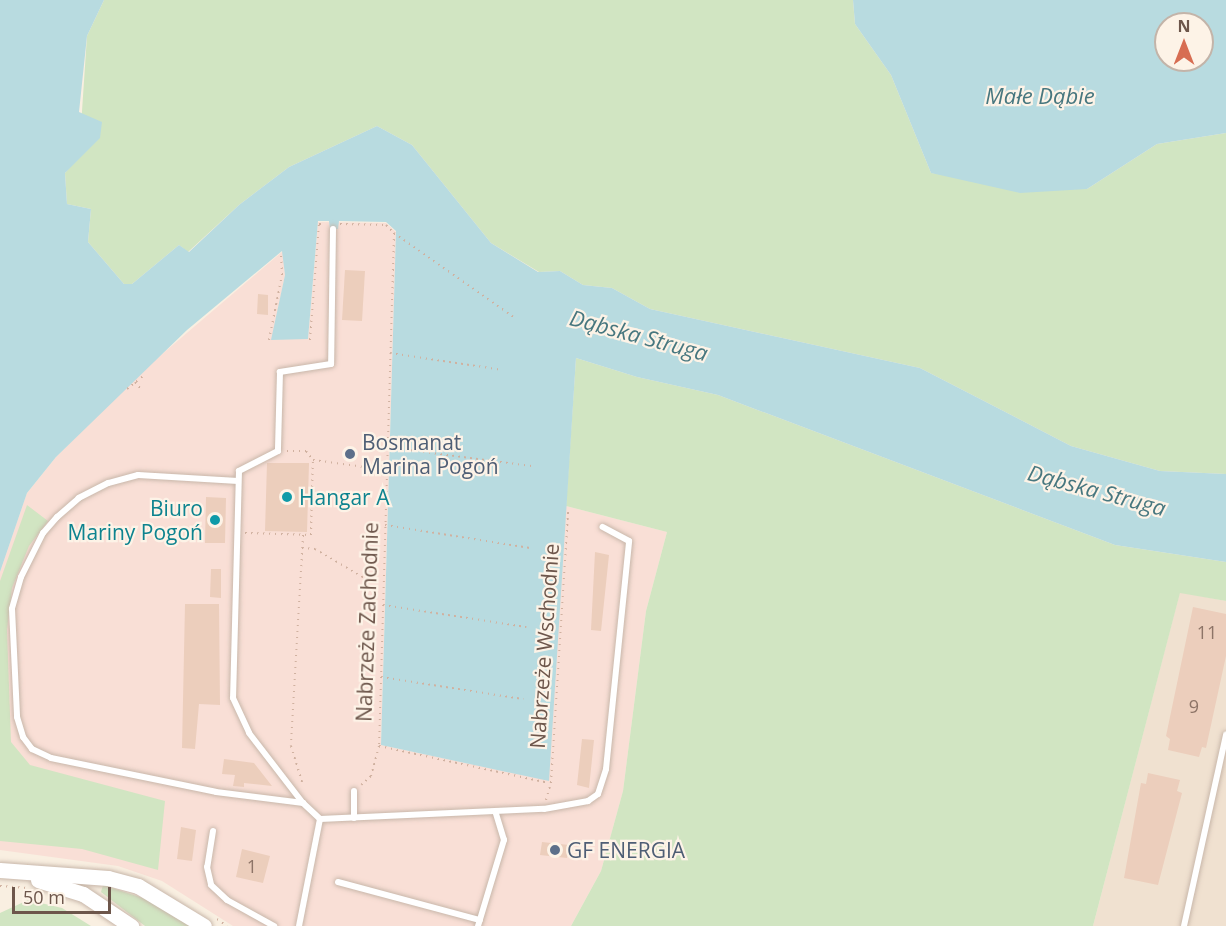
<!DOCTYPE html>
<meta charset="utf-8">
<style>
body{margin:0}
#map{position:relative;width:1226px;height:926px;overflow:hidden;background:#f9efe1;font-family:"Open Sans",sans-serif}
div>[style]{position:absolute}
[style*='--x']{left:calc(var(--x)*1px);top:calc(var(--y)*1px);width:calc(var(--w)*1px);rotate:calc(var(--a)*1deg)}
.residential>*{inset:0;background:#f0e1d0}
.commercial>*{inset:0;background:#f9dfd6}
.green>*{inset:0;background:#d1e5c2}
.water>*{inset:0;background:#b8dbe0}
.building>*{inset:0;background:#eccebc}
.path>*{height:2px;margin-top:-1px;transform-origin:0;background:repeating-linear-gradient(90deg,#d0b1a0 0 1.5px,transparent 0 6px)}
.roads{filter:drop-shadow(0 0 2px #c8b7aa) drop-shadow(0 0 2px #c8b7aa)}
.service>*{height:6px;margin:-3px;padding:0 3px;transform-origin:3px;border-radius:3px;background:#fff}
.tertiary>*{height:15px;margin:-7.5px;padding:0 7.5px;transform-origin:7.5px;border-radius:7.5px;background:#fff}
.dots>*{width:16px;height:16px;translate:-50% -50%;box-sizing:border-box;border:3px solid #fdf3e7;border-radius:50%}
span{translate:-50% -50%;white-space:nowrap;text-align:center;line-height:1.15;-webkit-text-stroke:4.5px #fdf3e7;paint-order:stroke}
.number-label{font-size:18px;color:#8d7467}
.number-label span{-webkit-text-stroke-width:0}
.service-label{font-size:21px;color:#4e5e75}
.left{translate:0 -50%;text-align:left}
.culture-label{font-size:21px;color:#0d838f}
.right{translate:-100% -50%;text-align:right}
.street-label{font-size:21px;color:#6d564b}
.water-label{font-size:22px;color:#47777f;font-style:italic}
.north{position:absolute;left:1154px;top:12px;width:60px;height:60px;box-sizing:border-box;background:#fdf3e7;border:2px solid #c3b4a9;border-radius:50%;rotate:0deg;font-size:16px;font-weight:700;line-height:24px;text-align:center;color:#6d564b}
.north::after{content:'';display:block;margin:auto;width:21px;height:27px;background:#d76d52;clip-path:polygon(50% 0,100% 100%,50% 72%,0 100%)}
.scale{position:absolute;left:12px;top:887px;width:99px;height:27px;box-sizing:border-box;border:3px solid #6d564b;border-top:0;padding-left:8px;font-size:18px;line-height:21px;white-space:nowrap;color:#6d564b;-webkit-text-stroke:4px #fdf3e7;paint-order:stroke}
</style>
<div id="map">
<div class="residential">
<i style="clip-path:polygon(1180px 592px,1226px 601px,1226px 926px,1093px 926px)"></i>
</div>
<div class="commercial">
<i style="clip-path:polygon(318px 222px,386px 223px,396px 232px,381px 745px,548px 780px,566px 506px,667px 532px,646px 611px,623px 791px,601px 871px,571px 926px,233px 926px,162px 881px,118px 866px,0 850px,0 572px,27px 493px,56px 457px,147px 367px,283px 251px,285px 275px,272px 339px,308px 339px)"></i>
</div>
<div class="green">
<i style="clip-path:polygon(104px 0,853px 0,855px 24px,891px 75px,931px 173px,1087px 189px,1157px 144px,1226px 133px,1226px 474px,1160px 471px,1071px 446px,920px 368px,650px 309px,612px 288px,583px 285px,560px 271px,539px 272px,491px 243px,412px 145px,377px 126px,289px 167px,239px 205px,188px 252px,179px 245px,132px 284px,124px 284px,88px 242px,91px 209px,67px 204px,65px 173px,79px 156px,87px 36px)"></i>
<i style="clip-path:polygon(576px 358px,637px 377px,718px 395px,1115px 545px,1226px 562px,1226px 601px,1180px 593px,1093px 926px,571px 926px,601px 871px,623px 791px,646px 611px,667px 532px,566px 506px)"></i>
<i style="clip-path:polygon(27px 505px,48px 521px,29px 546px,12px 588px,7px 630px,11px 742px,30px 765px,165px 801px,158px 870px,82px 849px,0 841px,0 581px)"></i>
<i style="clip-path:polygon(103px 885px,146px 899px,193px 926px,145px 926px,101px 892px)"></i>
<i style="clip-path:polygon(28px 900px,62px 908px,91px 926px,0 926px,0 913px)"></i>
</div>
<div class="water">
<i style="clip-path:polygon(0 0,104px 0,87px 36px,79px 112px,102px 122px,100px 138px,65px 173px,67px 204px,91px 209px,88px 242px,124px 284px,132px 284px,179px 245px,189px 252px,239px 205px,289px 167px,377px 126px,412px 145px,491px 243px,538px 272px,560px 271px,583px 285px,612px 288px,650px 309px,920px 368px,1071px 446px,1160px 471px,1226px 474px,1226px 562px,1115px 545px,718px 395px,637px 377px,576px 358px,549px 781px,381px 745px,396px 231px,386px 222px,339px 221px,338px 229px,330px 229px,329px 221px,318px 221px,308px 339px,271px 340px,285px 275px,282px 251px,187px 330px,56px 457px,27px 493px,0 572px)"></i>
<i style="clip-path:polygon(evenodd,853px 0,1226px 0,1226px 133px,1157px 144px,1087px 189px,1020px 193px,931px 173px,891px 75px,855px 24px,853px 0,1166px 24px,1202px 24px,1202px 60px,1166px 60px,1166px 24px)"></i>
</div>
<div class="building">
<i style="clip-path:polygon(345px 270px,365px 271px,362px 321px,342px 320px)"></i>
<i style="clip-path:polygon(258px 294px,268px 295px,268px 315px,257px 314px)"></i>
<i style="clip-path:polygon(267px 463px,309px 463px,307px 532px,265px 531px)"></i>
<i style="clip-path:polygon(206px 497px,226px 498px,225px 543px,205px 543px)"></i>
<i style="clip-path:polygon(595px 552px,609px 555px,601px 631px,591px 630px)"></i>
<i style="clip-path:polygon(211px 569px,221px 569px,221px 598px,210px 597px)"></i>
<i style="clip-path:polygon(185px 604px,219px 604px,220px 705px,199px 704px,195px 749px,182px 748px)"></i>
<i style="clip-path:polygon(1193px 607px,1226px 614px,1226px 656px,1206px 748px,1202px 747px,1199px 757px,1168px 750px,1170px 739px,1166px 736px)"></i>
<i style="clip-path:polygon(582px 739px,594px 740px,589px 788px,577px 785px)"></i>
<i style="clip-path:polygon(224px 759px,254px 763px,272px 786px,244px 783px,244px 787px,233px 786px,235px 775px,222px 774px)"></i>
<i style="clip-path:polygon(1148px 773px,1180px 780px,1177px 791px,1182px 793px,1158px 885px,1124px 878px,1141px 783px,1146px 784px)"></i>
<i style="clip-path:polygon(181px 827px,196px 830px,192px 861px,177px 859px)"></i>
<i style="clip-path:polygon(542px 842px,569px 845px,567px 858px,540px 855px)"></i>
<i style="clip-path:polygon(242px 849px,270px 856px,263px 883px,236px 877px)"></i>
</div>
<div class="path">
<i style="--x:340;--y:224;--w:46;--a:1.2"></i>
<i style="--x:386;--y:225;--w:11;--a:45"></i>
<i style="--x:394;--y:233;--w:513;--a:91.67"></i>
<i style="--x:379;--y:746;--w:31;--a:105"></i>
<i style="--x:371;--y:776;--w:13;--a:138"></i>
<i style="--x:394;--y:233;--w:148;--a:35.1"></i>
<i style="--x:269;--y:340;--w:66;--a:-78.7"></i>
<i style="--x:282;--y:275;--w:19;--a:-93"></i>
<i style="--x:310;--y:340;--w:116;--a:-85.6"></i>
<i style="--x:319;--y:224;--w:6;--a:0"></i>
<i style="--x:390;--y:353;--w:114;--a:8.6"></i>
<i style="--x:135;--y:382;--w:8;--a:50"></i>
<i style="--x:127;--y:389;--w:22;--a:-39"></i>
<i style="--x:387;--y:447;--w:146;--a:7.5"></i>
<i style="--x:287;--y:451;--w:19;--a:0"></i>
<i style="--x:306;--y:451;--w:11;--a:52"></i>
<i style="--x:385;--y:525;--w:147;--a:9"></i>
<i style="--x:245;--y:533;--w:66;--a:1.7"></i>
<i style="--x:311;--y:535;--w:75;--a:-88.5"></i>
<i style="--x:313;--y:460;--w:75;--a:7.7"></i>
<i style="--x:303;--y:535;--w:211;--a:93.3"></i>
<i style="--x:291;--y:746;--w:41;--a:72.9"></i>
<i style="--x:302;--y:548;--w:13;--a:4"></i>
<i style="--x:315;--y:549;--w:65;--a:30.5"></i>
<i style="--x:371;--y:582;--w:12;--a:0"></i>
<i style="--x:383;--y:605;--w:145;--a:8.7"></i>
<i style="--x:381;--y:677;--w:144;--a:8.8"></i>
<i style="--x:379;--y:746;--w:174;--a:12.3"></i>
<i style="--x:546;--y:800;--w:18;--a:-74"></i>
<i style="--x:551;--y:783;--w:275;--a:-86.4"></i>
<i style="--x:0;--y:886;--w:27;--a:4"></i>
<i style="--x:217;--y:919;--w:12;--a:35"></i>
</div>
<div class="roads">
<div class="service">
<i style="--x:333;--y:229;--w:135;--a:90.8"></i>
<i style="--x:331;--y:364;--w:52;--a:171.1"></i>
<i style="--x:280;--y:372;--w:79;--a:91.5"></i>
<i style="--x:278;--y:451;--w:44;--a:152.9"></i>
<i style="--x:239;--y:471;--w:227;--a:91.5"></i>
<i style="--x:233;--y:698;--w:38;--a:65"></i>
<i style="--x:249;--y:733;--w:88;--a:52.4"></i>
<i style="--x:303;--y:803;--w:23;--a:43"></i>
<i style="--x:320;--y:819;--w:224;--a:-2.6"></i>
<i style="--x:544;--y:809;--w:45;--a:-10.3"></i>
<i style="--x:588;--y:801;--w:12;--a:-35"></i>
<i style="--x:598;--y:794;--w:26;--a:-72"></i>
<i style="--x:606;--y:769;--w:229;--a:-84.2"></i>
<i style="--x:629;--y:541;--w:30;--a:-152"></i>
<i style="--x:238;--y:481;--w:100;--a:-176.6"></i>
<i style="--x:138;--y:475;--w:31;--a:165"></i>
<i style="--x:108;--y:483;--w:33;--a:153"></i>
<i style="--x:79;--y:498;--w:29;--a:139"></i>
<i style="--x:57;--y:517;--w:21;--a:131"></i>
<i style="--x:43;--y:533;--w:49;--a:116.6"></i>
<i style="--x:21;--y:577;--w:33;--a:106"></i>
<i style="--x:12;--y:609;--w:108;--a:87.3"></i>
<i style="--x:17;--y:717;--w:21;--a:73"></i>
<i style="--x:23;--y:737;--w:15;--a:53"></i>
<i style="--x:32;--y:749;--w:21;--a:25"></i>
<i style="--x:51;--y:758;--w:168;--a:11.6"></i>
<i style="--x:216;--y:792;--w:88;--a:7.2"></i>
<i style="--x:354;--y:791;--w:27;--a:90"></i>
<i style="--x:213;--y:831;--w:36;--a:99"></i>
<i style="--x:207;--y:867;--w:18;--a:77"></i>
<i style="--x:211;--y:885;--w:22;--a:43"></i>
<i style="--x:227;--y:900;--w:54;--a:29"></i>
<i style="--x:338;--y:882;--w:147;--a:15"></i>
<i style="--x:299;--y:926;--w:109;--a:-78.9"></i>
<i style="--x:478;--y:926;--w:90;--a:-73.2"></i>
<i style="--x:504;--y:840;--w:28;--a:-107"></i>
<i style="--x:1184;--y:926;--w:196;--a:-77.6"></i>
</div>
<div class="tertiary">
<i style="--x:0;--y:870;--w:108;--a:4.2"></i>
<i style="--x:108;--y:878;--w:31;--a:15"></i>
<i style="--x:138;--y:886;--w:77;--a:31.2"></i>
<i style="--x:38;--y:880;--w:47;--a:17.3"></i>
<i style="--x:83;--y:894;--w:58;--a:33.7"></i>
</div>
</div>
<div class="dots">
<i style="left:350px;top:454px;background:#5c6f8a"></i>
<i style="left:287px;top:497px;background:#0f9aa8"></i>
<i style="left:215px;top:520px;background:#0f9aa8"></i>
<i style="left:555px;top:850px;background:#5c6f8a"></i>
</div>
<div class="number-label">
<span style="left:1207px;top:632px">11</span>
<span style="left:1194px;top:706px">9</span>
<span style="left:252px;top:866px">1</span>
</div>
<div class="service-label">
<span class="left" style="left:362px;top:454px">Bosmanat<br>Marina Pogoń</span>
<span class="left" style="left:567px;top:850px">GF ENERGIA</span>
</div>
<div class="culture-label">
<span class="left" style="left:299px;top:497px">Hangar A</span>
<span class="right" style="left:203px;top:520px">Biuro<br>Mariny Pogoń</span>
</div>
<div class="street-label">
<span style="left:367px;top:622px;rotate:-88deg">Nabrzeże Zachodnie</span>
<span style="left:544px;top:646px;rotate:-86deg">Nabrzeże Wschodnie</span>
</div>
<div class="water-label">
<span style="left:1040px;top:96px">Małe Dąbie</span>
<span style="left:639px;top:335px;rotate:15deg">Dąbska Struga</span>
<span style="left:1097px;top:490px;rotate:15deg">Dąbska Struga</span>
</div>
<div class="north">N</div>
<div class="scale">50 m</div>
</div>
